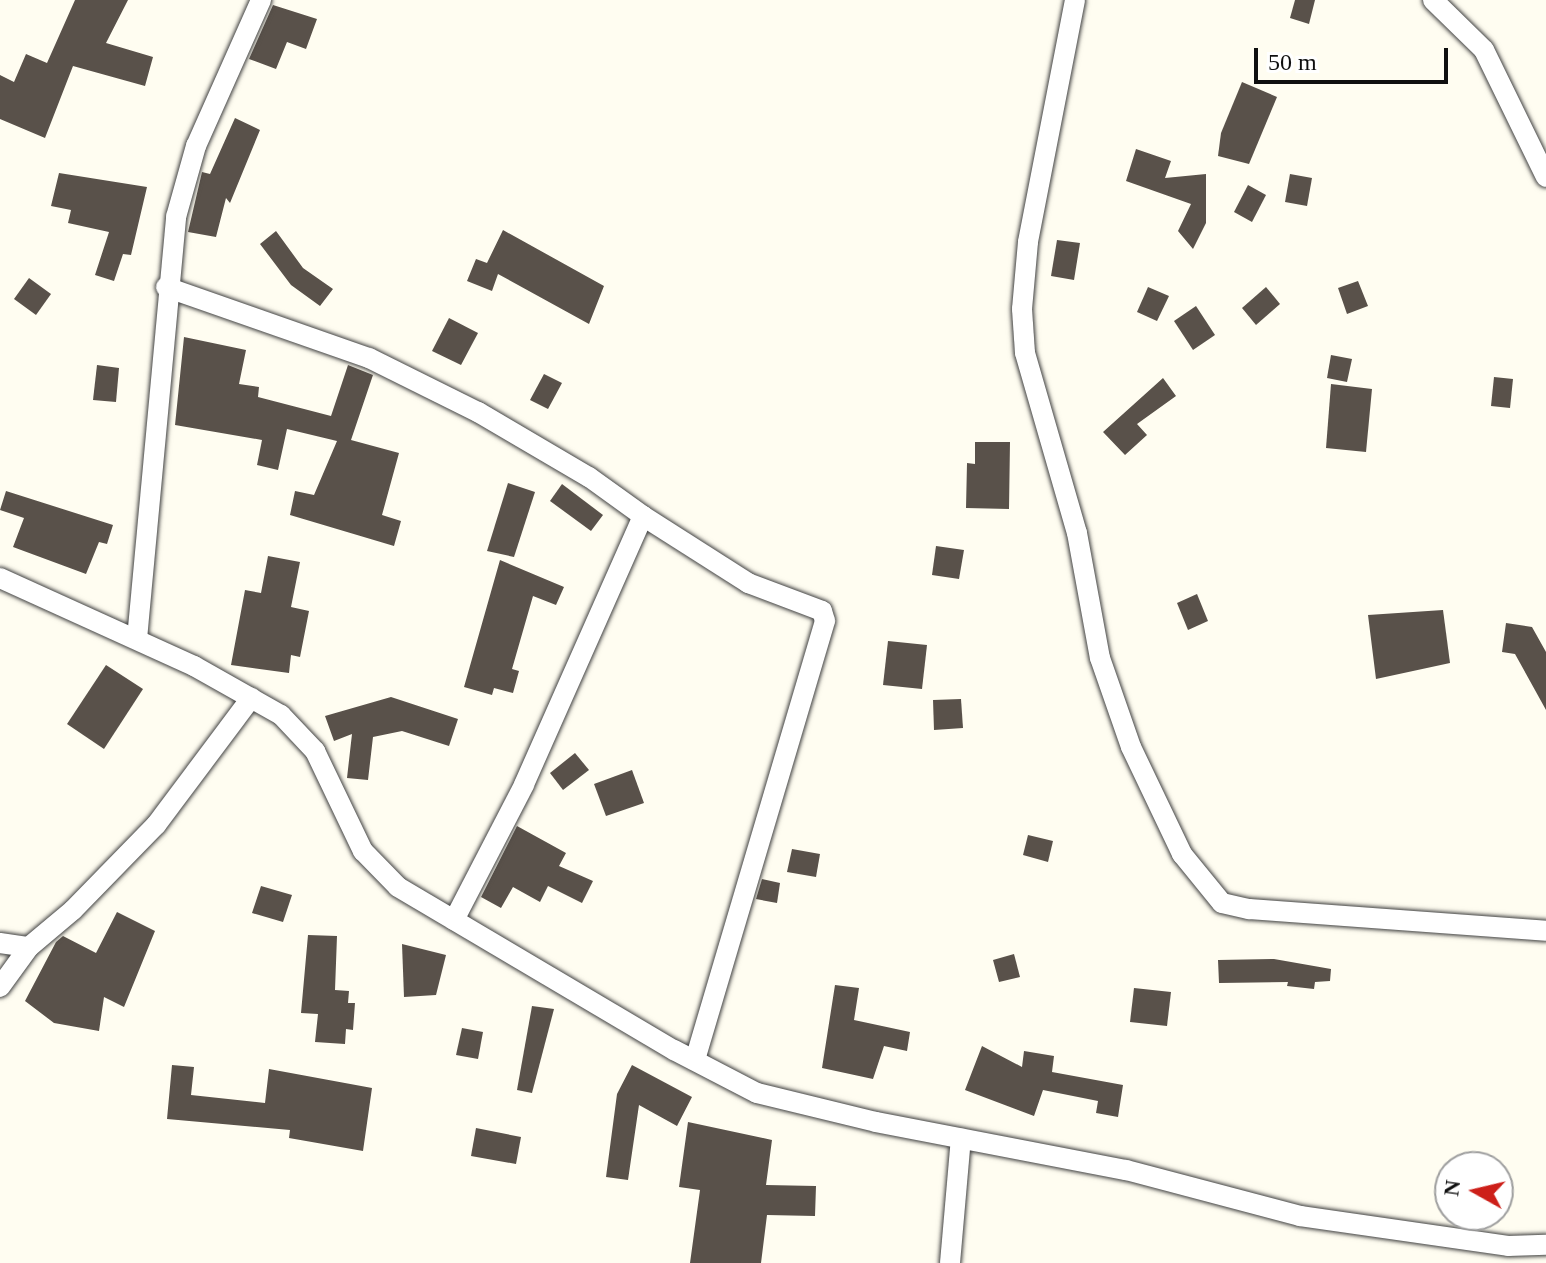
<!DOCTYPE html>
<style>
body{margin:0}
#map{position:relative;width:1546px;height:1263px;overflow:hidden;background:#fffdf1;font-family:Georgia,serif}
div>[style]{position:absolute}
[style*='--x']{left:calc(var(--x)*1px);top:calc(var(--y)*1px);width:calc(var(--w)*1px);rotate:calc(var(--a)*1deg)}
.building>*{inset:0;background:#59514a}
.roads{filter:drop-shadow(0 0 2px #424242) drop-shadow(0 0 2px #424242)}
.street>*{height:20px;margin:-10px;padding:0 10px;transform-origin:10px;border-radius:10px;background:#fff}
span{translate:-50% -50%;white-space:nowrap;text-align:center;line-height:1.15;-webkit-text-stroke:8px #fff;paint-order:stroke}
.north{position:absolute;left:1434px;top:1151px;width:80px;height:80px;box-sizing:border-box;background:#fff;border:2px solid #9f9f9f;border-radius:50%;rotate:278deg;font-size:22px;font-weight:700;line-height:32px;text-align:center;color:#0f0f0f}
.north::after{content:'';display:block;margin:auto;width:28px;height:36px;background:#cd1f19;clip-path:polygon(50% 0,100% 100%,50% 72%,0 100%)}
.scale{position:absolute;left:1254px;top:48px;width:194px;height:36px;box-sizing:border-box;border:4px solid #0f0f0f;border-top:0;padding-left:10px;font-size:24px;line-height:28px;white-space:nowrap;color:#0f0f0f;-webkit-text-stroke:6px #fff;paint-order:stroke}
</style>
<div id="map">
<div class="building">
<i style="clip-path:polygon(75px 0,128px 0,106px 43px,153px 57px,145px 86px,73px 66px,45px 138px,0 119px,0 75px,14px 82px,26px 54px,47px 63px)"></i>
<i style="clip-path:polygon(1295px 0,1315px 0,1309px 24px,1290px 18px)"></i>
<i style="clip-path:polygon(273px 5px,317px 19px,306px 49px,287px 42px,276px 69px,249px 59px)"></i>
<i style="clip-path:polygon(1242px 82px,1277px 97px,1249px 164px,1218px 156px,1221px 133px)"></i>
<i style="clip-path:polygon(235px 118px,260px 130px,230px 203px,226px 198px,216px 237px,188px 232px,202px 172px,210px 174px)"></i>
<i style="clip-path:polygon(1136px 149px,1171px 161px,1165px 178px,1206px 174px,1206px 223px,1193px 249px,1178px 231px,1191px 204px,1126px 181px)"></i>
<i style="clip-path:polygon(59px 173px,147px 187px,131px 255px,123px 254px,114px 281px,95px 275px,109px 232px,68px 223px,71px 210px,51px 206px)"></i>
<i style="clip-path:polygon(1290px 174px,1312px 178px,1307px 206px,1285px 202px)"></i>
<i style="clip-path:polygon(1248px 185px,1266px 195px,1252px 222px,1234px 212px)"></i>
<i style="clip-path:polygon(503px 230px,604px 286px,589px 324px,498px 274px,492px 291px,467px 281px,476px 259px,487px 263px)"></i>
<i style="clip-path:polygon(276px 231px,303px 268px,333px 289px,320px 306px,291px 285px,260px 244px)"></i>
<i style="clip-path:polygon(1057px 240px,1080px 243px,1074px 280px,1051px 276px)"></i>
<i style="clip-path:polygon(29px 278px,51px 294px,36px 315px,14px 299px)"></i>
<i style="clip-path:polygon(1358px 281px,1368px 306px,1347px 314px,1338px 288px)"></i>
<i style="clip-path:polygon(1148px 287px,1169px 296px,1157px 321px,1137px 312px)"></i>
<i style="clip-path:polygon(1266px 287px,1280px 304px,1256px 325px,1242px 308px)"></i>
<i style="clip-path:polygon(1196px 306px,1215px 335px,1193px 350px,1174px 321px)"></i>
<i style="clip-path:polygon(449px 318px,478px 333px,461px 365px,432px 351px)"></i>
<i style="clip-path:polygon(184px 337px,246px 350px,239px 384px,259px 387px,258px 397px,331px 416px,348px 365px,373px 375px,351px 440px,399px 453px,382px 515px,401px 521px,394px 546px,290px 515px,295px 491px,314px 495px,337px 441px,287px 429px,278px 470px,257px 465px,262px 440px,175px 425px)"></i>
<i style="clip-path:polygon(1331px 355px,1352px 359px,1347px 382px,1327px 378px)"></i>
<i style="clip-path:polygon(97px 365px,119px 368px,116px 402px,93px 400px)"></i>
<i style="clip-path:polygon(544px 374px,562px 383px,548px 409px,530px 400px)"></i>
<i style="clip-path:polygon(1494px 377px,1513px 379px,1510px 408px,1491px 406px)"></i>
<i style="clip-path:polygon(1163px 378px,1176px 396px,1137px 424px,1147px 435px,1125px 455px,1103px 432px)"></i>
<i style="clip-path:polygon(1331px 384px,1372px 389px,1366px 452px,1326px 448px)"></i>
<i style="clip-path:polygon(975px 442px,1010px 442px,1009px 509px,966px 508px,967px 463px,975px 464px)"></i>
<i style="clip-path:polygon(508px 483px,535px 492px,514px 557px,487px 551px)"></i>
<i style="clip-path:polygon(562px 484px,603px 515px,591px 531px,550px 501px)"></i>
<i style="clip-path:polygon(6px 491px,113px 525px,107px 544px,99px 542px,86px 574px,13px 547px,24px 518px,0 510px)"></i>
<i style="clip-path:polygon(936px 546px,964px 550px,959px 579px,932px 575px)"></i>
<i style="clip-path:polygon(268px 556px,300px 562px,291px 607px,309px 611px,300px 657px,291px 655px,289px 673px,231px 665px,245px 590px,261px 593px)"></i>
<i style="clip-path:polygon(500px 560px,564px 587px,556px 605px,533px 596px,512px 669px,519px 671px,513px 693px,494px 688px,492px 695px,464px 687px)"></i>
<i style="clip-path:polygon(1197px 594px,1208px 621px,1188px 630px,1177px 603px)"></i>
<i style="clip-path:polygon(1443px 610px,1450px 663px,1376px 679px,1368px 615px)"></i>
<i style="clip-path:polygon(1506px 623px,1532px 627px,1546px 652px,1546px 710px,1515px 654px,1502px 652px)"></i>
<i style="clip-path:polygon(888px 641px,927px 645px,922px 689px,883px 685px)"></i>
<i style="clip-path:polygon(106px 665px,143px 689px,104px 749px,67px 724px)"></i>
<i style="clip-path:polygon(391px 697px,458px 719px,449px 746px,402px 731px,373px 737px,368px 780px,347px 778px,352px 734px,334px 741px,325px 716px)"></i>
<i style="clip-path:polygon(961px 699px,963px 728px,934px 730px,933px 700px)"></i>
<i style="clip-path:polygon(575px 753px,589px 770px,563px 790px,550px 773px)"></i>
<i style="clip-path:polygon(632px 770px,644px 803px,606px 816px,594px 784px)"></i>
<i style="clip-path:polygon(517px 826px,566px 853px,559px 866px,593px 881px,582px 903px,548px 886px,540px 902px,513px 887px,501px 908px,481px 897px)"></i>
<i style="clip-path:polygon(1028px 835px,1053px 841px,1048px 862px,1023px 855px)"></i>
<i style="clip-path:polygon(792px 849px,820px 854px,816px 877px,787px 872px)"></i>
<i style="clip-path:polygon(762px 879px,780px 883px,777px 903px,756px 899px)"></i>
<i style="clip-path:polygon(261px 886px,292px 895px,283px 922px,252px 913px)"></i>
<i style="clip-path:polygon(117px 912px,155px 931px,124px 1007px,104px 997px,99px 1031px,54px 1023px,25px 1001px,56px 942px,63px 936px,96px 953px)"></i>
<i style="clip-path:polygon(308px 935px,337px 936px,335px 990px,349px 991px,348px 1003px,355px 1003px,353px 1030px,346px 1029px,345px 1044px,315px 1042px,318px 1014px,301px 1013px)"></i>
<i style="clip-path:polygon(402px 944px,446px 955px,436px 995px,404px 997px)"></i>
<i style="clip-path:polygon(1014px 954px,1020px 977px,999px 982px,993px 960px)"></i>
<i style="clip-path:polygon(1274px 959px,1331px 969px,1330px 981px,1315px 982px,1314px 989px,1287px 986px,1288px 982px,1219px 983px,1218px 960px)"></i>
<i style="clip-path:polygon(835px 985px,859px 988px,854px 1020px,910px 1032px,907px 1051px,884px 1046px,873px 1079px,822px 1068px)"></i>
<i style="clip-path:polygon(1134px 988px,1171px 992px,1167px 1026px,1130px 1022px)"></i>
<i style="clip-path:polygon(532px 1006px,554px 1009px,532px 1093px,517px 1090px)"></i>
<i style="clip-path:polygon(462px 1028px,483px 1032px,478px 1059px,456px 1055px)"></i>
<i style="clip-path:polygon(982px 1046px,1022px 1067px,1024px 1051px,1054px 1056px,1052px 1072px,1123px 1085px,1118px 1117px,1096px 1113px,1098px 1101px,1043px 1090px,1034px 1116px,965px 1090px)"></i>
<i style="clip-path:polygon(172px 1065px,194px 1067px,191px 1095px,265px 1103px,269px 1069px,372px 1088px,363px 1151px,289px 1138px,290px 1130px,167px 1119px)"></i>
<i style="clip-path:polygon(632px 1065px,692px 1097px,677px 1126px,639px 1105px,628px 1180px,606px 1177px,617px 1094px)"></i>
<i style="clip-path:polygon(688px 1122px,772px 1140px,766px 1185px,816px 1186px,815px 1216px,767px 1215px,761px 1263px,690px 1263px,700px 1190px,679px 1187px)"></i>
<i style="clip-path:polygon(476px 1128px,521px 1137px,516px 1164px,471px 1156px)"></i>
</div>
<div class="roads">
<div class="street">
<i style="--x:1075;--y:0;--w:247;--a:101"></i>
<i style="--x:1028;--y:242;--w:67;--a:95.1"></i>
<i style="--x:1022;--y:309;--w:44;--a:86.1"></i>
<i style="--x:1025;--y:353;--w:187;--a:73.9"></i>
<i style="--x:1077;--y:533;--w:127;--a:79.6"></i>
<i style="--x:1100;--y:658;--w:94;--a:70.8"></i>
<i style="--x:1131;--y:747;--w:119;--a:64.5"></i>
<i style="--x:1182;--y:854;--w:63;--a:50.8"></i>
<i style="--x:1222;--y:903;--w:28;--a:13"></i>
<i style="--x:1249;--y:909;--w:298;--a:4.2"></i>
<i style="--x:1433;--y:0;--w:71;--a:44.4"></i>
<i style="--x:1484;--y:50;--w:141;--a:64"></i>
<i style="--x:166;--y:287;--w:215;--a:19.3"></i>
<i style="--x:369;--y:358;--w:122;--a:26.4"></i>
<i style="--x:478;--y:412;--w:129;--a:30.4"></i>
<i style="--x:589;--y:477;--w:67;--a:35.8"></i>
<i style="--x:643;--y:516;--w:294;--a:113.9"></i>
<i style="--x:524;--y:785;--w:152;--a:117.4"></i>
<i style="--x:643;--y:516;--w:125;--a:32.5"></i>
<i style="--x:748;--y:583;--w:79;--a:20.7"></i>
<i style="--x:822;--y:611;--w:10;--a:73"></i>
<i style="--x:825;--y:621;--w:458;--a:106.5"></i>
<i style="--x:0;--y:578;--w:213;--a:24.4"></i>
<i style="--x:194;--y:666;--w:100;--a:29.4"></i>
<i style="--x:281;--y:715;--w:50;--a:46.6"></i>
<i style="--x:315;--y:751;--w:111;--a:64.4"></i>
<i style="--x:363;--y:851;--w:50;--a:45.8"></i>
<i style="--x:398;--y:887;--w:321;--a:30.6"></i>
<i style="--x:674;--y:1050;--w:93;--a:27.4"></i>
<i style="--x:757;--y:1093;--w:122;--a:13.7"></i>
<i style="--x:876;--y:1122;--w:255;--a:10.9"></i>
<i style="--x:1126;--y:1170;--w:180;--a:14.8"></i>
<i style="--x:1300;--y:1216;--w:210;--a:8.2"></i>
<i style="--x:1508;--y:1246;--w:38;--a:-2"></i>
<i style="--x:137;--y:639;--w:424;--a:-84.7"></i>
<i style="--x:176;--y:217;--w:74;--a:-74.3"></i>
<i style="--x:196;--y:146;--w:160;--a:-66"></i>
<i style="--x:0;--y:943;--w:29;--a:8"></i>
<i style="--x:29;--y:947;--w:57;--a:-40.1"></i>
<i style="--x:73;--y:910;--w:119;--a:-45.7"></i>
<i style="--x:156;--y:825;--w:159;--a:-53.2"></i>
<i style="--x:0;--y:987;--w:49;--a:-54.1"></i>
<i style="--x:950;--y:1263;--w:125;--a:-85"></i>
</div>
</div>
<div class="north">N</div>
<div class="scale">50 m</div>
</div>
